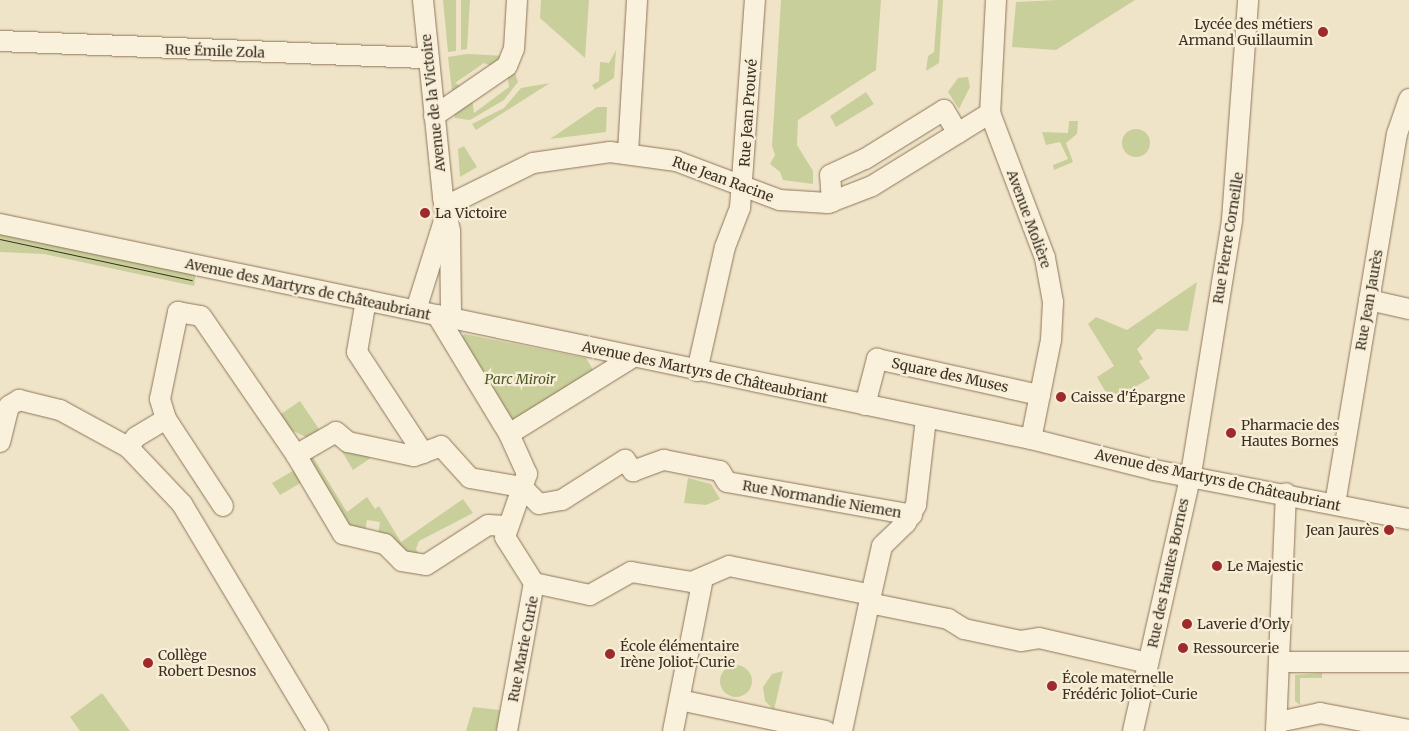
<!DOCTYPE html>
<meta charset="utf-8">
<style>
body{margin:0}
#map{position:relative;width:1409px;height:731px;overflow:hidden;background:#f0e4c8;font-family:Merriweather,serif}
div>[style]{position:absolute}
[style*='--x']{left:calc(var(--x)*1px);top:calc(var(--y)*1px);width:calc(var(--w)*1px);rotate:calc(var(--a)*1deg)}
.green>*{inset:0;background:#c9cf9b}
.round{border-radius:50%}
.roads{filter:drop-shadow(0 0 1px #8d765c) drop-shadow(0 0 1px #8d765c)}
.minor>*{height:20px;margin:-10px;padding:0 10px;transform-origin:10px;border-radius:10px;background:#faf1dc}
.tram>*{height:1px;margin:-0.5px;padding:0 0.5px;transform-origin:0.5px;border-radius:0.5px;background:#3d2e20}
.dots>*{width:14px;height:14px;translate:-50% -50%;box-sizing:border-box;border:2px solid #f7eed8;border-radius:50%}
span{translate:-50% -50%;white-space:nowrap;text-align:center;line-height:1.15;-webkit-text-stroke:4.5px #f7eed8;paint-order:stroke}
.poi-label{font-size:14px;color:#3d2e20}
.right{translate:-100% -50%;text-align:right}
.left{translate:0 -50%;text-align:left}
.street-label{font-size:14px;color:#3d2e20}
.park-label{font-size:14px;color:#4d5a26;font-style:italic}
</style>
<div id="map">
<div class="green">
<i style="clip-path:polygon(443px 0,456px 0,456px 51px,448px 52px)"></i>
<i style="clip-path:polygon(461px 0,470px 0,467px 49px,461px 50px)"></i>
<i style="clip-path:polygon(541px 0,589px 0,585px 58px,540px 18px)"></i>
<i style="clip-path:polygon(781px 0,881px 0,876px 70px,798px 120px,797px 145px,813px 171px,813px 184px,783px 180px,780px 172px,770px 164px,775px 155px,772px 146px)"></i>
<i style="clip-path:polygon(938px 0,943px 0,939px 63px,926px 71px,928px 56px,934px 52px)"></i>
<i style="clip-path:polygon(1057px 0,1135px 0,1056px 50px,1012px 47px,1016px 2px)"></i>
<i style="clip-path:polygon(616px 50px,614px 78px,595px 90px,592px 85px,599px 81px,600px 62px,609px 63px)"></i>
<i style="clip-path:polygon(467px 54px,507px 56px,497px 68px,484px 63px,455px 83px,469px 90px,453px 100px,448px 57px)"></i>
<i style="clip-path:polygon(507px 73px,515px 73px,518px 82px,504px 100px,470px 120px,455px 118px,454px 111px,472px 99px,474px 113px,509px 87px)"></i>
<i style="clip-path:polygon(958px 78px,968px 77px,970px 87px,959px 109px,948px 92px)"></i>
<i style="clip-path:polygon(550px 83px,476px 130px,472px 124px,504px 108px,521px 88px)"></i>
<i style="clip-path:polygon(866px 92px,874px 104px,836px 127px,830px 116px)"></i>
<i style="clip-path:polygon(597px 107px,607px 107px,606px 132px,550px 139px)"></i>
<i style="clip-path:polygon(1069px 121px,1078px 121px,1077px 134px,1066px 143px,1073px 162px,1054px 170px,1053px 165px,1068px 159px,1060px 142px,1046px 145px,1042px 132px,1068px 133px)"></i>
<i class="round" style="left:1122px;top:129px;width:28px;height:28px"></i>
<i style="clip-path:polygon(464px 146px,477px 167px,460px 177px,458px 149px)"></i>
<i style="clip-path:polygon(0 231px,196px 273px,194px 286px,44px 254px,0 252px)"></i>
<i style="clip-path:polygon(1197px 282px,1188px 331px,1157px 329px,1137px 349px,1143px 359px,1139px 361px,1150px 378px,1122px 395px,1105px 391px,1097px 377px,1114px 366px,1088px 324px,1096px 317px,1127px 330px)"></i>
<i style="clip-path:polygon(465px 334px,586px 358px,595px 373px,508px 425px,457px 339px)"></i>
<i style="clip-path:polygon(300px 401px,321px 432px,310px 439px,287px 428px,278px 416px)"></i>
<i style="clip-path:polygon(341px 450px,375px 455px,353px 470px)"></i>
<i style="clip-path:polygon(313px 457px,347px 512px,367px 497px,375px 509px,379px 506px,401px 542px,463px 499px,473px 513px,419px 541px,416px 549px,422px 559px,402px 552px,378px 534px,380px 522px,367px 520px,365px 532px,351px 528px,304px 463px)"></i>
<i style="clip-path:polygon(296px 469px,304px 481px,280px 495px,272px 483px)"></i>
<i style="clip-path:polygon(688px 478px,711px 484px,720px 499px,706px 505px,684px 503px)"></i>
<i class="round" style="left:720px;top:665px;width:32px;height:32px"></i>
<i style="clip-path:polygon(783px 671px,774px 710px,765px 701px,763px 687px,772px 674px)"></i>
<i style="clip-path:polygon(1322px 673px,1322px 678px,1300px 678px,1300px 705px,1295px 701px,1295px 675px)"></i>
<i style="clip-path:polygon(102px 693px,130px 731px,80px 731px,70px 717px)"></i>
<i style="clip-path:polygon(473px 707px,500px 710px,496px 731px,466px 731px)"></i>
</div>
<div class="roads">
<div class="minor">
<i style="--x:423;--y:0;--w:199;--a:84.2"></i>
<i style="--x:443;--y:198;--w:34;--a:78"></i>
<i style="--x:450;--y:231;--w:88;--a:89.3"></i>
<i style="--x:996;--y:0;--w:113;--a:93"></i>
<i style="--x:990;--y:113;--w:155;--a:69.2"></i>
<i style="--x:1045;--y:258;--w:45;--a:79.7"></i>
<i style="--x:1053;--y:302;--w:38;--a:93"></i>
<i style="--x:1051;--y:340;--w:101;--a:101.4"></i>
<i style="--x:0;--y:41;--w:429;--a:2.3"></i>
<i style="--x:434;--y:116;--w:88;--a:-34.4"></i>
<i style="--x:507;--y:66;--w:18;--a:-68"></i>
<i style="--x:514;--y:49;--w:49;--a:-86.5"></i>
<i style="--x:628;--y:152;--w:152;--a:-86.6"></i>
<i style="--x:832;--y:202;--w:27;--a:-94"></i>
<i style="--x:830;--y:175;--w:38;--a:-25"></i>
<i style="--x:865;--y:159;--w:93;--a:-31.8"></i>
<i style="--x:944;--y:110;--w:27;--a:59"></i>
<i style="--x:444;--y:207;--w:99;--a:-26.3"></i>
<i style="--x:533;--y:163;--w:78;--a:-8.1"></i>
<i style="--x:610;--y:152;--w:67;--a:7.8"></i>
<i style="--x:676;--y:161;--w:111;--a:20.6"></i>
<i style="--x:780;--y:200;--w:48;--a:3.6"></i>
<i style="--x:828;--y:203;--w:47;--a:-21.1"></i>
<i style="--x:872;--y:186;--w:139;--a:-31.7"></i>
<i style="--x:0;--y:224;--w:1053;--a:11.78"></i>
<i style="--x:1031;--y:439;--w:127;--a:14.1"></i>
<i style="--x:1154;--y:470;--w:260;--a:10.9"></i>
<i style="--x:366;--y:300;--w:53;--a:99.8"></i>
<i style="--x:357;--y:352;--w:121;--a:56.8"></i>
<i style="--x:1369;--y:300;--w:41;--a:12.7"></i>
<i style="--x:416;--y:310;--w:90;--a:-72.6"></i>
<i style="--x:437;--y:315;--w:139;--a:58.8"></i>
<i style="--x:509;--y:434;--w:146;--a:-31.8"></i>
<i style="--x:697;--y:371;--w:127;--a:-77.3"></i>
<i style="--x:725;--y:247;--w:42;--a:-69"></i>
<i style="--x:740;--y:208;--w:209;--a:-85.9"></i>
<i style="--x:865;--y:405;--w:48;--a:-75.4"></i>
<i style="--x:877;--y:359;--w:167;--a:12.5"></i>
<i style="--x:0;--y:442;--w:37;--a:-76"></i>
<i style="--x:9;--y:406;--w:12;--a:-31"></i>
<i style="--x:19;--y:400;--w:42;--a:13.7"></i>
<i style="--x:60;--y:410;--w:77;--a:28.6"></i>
<i style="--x:128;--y:447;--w:79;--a:46.5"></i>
<i style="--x:182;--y:504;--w:265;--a:59.1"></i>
<i style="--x:128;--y:447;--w:13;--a:-51"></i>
<i style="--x:136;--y:437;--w:35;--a:-31"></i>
<i style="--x:296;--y:455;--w:92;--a:59.3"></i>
<i style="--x:343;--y:534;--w:43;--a:13.4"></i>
<i style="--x:385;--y:544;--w:24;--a:45"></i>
<i style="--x:402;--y:561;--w:24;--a:9"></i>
<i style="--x:426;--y:565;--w:74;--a:-32.8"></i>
<i style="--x:488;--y:525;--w:18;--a:3"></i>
<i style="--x:1335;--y:504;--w:375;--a:-80.5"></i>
<i style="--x:1397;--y:134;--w:37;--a:-71"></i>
<i style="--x:223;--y:506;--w:104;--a:-123.2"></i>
<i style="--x:166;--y:419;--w:21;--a:-107"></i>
<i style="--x:160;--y:399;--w:89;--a:-78.3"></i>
<i style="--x:178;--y:312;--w:23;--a:10"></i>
<i style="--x:201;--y:316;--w:168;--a:55.6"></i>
<i style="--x:296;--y:455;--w:46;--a:-29.9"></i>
<i style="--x:336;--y:432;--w:16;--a:40"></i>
<i style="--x:348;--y:442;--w:67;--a:12"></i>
<i style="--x:414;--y:456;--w:29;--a:-20"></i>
<i style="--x:441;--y:446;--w:43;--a:47.8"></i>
<i style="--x:470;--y:478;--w:53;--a:9.8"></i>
<i style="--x:522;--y:487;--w:24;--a:45"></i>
<i style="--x:539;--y:504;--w:23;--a:-10"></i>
<i style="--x:562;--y:500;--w:75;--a:-32.4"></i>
<i style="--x:625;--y:460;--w:14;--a:54"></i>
<i style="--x:633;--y:471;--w:33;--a:-20"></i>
<i style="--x:664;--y:460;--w:57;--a:11.1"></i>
<i style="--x:720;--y:471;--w:13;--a:58"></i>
<i style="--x:727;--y:482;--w:188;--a:10.1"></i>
<i style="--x:534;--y:583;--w:57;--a:12.1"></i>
<i style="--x:590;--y:595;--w:47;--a:-29.3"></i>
<i style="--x:631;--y:572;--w:62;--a:9.3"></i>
<i style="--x:692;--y:582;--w:40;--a:-23.4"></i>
<i style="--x:729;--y:566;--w:145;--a:11.5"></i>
<i style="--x:871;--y:595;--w:50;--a:-77.3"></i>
<i style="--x:882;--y:546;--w:33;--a:-44"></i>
<i style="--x:906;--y:523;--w:21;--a:-61"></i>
<i style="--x:916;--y:505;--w:88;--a:-83.4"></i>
<i style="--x:869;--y:603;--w:81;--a:11.4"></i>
<i style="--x:948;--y:619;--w:19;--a:32"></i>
<i style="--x:964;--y:629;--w:58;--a:11.9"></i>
<i style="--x:1021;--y:641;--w:18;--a:-9"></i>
<i style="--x:1039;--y:638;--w:112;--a:12.9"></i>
<i style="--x:1280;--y:662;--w:129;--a:0"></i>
<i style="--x:680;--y:700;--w:149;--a:12"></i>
<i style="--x:1283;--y:721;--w:38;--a:-12"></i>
<i style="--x:1320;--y:713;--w:91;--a:10.8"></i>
<i style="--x:507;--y:731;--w:150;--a:-79.7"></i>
<i style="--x:534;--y:583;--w:54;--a:-122.2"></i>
<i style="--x:505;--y:537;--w:67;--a:-70.8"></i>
<i style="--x:527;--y:474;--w:44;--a:-114.2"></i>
<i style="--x:673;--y:731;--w:156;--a:-78.9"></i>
<i style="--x:842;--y:731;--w:139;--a:-78"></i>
<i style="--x:1133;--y:731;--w:263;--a:-77.3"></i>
<i style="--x:1191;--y:474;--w:257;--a:-80.8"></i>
<i style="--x:1232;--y:220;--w:221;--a:-85.8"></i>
<i style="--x:1276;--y:731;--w:238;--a:-87.6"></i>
</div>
</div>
<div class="tram">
<i style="--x:0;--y:239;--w:196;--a:12.1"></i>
</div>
<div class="dots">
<i style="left:1323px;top:32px;background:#9e2a2b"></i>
<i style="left:425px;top:213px;background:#9e2a2b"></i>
<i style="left:1061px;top:397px;background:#9e2a2b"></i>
<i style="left:1231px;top:433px;background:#9e2a2b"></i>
<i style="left:1389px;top:530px;background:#9e2a2b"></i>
<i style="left:1217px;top:566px;background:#9e2a2b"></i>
<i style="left:1187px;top:624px;background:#9e2a2b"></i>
<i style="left:1183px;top:648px;background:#9e2a2b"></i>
<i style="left:610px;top:654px;background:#9e2a2b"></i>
<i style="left:148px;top:663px;background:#9e2a2b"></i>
<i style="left:1052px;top:686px;background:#9e2a2b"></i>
</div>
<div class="poi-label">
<span class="right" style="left:1313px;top:32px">Lycée des métiers<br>Armand Guillaumin</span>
<span class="left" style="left:435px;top:213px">La Victoire</span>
<span class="left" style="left:1071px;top:397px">Caisse d'Épargne</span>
<span class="left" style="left:1241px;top:433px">Pharmacie des<br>Hautes Bornes</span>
<span class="right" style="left:1379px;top:530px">Jean Jaurès</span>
<span class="left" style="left:1227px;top:566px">Le Majestic</span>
<span class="left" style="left:1197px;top:624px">Laverie d'Orly</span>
<span class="left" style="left:620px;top:654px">École élémentaire<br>Irène Joliot-Curie</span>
<span class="left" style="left:1193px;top:648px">Ressourcerie</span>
<span class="left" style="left:158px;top:663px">Collège<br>Robert Desnos</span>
<span class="left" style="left:1062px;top:686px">École maternelle<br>Frédéric Joliot-Curie</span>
</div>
<div class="street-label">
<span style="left:215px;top:51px;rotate:2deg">Rue Émile Zola</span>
<span style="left:433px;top:103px;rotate:-96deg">Avenue de la Victoire</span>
<span style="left:748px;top:113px;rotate:-86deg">Rue Jean Prouvé</span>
<span style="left:723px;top:179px;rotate:20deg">Rue Jean Racine</span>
<span style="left:1029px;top:219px;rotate:70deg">Avenue Molière</span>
<span style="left:1228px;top:238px;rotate:-81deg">Rue Pierre Corneille</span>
<span style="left:308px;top:289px;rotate:12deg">Avenue des Martyrs de Châteaubriant</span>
<span style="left:1369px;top:300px;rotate:-80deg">Rue Jean Jaurès</span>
<span style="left:705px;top:372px;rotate:12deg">Avenue des Martyrs de Châteaubriant</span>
<span style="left:950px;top:375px;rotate:12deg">Square des Muses</span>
<span style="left:1218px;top:480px;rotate:12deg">Avenue des Martyrs de Châteaubriant</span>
<span style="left:822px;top:499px;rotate:10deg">Rue Normandie Niemen</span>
<span style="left:1168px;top:573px;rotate:-78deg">Rue des Hautes Bornes</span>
<span style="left:523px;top:649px;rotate:-79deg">Rue Marie Curie</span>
</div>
<div class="park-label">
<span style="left:520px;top:379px">Parc Miroir</span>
</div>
</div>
